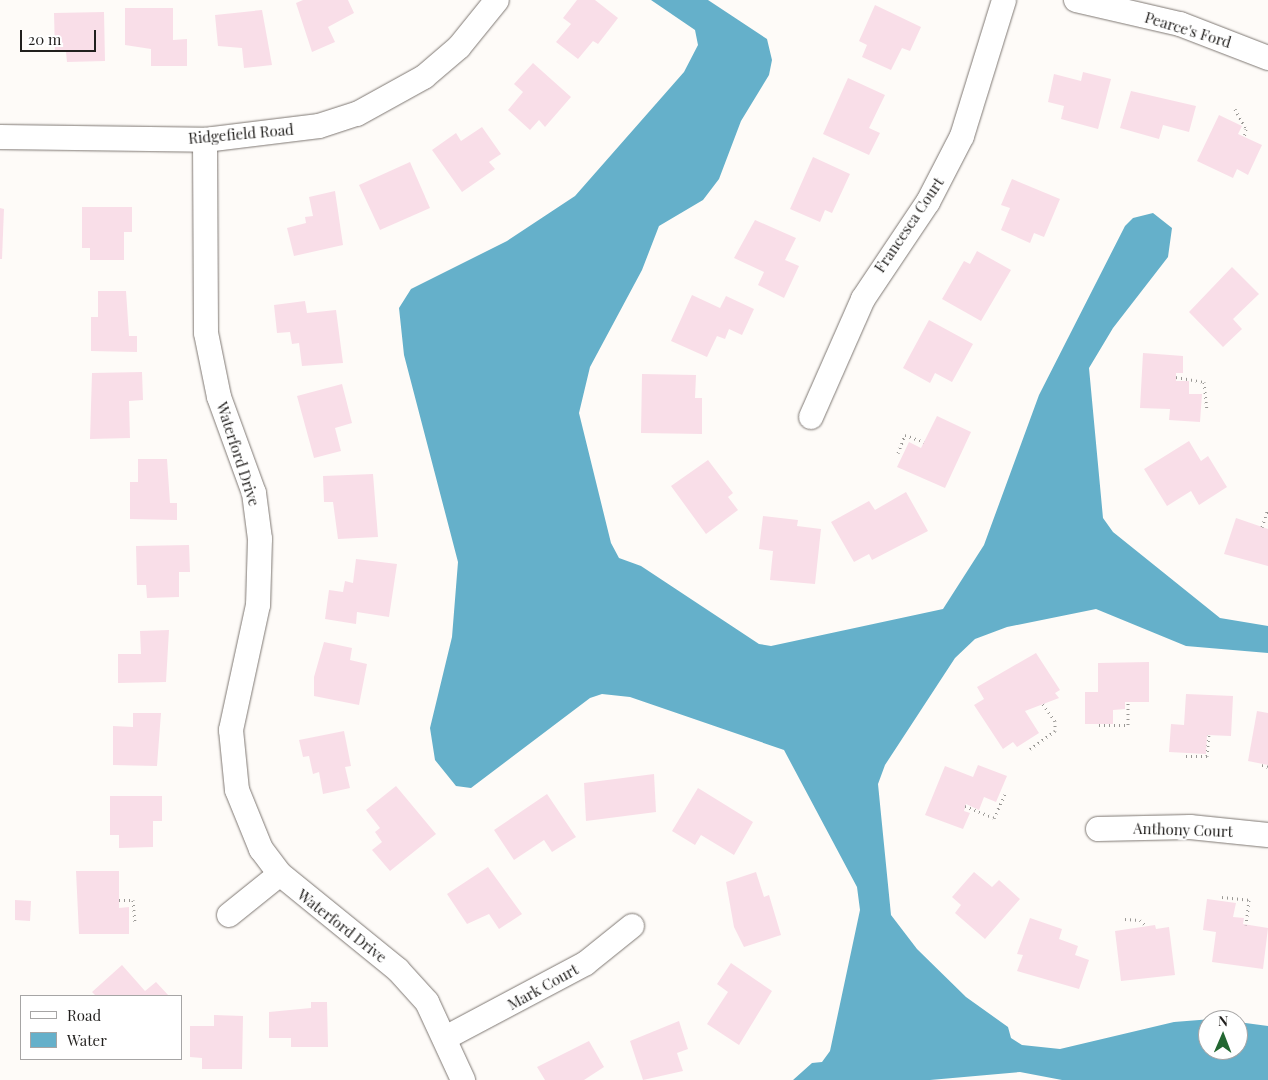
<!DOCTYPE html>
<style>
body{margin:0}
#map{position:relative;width:1268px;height:1080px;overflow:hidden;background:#fefbf8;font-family:"Playfair Display",serif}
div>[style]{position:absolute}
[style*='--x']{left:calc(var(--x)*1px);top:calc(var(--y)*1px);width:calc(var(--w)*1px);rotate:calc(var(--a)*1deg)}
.water>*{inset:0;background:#65b0ca}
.building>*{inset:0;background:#f9dee8}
.path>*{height:3px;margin-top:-1.5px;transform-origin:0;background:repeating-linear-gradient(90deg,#9a9895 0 1px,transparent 0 5px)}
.roads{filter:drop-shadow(0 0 1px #7f7873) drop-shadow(0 0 1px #7f7873)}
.street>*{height:24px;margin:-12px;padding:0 12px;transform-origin:12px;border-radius:12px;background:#fff}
span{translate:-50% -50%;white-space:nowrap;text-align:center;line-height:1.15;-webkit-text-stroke:4px #fff;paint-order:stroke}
.street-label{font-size:15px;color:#211f1d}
.legend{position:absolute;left:20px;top:995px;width:162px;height:65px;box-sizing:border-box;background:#fff;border:1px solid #a6a5a5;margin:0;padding:6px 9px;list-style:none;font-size:15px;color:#211f1d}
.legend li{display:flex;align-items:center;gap:10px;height:25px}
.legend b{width:25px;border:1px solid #a6a5a5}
.north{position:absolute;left:1198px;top:1010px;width:50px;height:50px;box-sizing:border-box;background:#fff;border:1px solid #a6a5a5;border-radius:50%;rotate:1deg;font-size:14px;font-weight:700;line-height:20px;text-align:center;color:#211f1d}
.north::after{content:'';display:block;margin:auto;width:18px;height:22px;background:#236732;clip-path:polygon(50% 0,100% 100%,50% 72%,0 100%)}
.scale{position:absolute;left:20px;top:30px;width:76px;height:22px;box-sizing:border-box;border:2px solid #211f1d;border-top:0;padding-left:6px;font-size:15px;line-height:18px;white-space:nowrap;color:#211f1d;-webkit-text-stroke:4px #fff;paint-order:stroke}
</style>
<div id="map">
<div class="water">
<i style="clip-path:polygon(651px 0,708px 0,767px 39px,772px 60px,769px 75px,741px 121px,719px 179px,703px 200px,659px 226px,642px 270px,590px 367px,579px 413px,611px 543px,619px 558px,641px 566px,759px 644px,771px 646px,943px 609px,984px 545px,1039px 395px,1125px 226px,1133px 218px,1153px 213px,1172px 228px,1168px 257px,1113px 328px,1089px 368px,1103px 518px,1113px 532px,1220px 618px,1268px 626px,1268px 653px,1186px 646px,1096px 609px,1007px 627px,975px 639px,955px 658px,885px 765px,878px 784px,891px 915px,917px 949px,966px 997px,1008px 1027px,1011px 1038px,1022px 1045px,1060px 1049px,1174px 1022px,1212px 1019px,1219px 1020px,1208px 1020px,1208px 1050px,1238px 1050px,1238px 1022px,1268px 1026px,1268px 1080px,1062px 1080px,1020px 1072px,930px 1080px,793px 1080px,812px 1063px,822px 1062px,830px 1051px,860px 910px,857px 887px,784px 750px,630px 697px,602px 694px,590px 698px,471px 788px,456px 786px,435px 760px,430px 728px,452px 637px,458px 562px,404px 355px,399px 308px,411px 289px,507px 241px,575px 196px,684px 72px,698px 45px,695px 30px)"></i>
</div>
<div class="building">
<i style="clip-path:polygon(303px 0,348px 0,354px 13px,328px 27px,335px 42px,312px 52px,296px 3px)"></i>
<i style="clip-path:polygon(577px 0,595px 0,618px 18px,598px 44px,593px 41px,578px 59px,556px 42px,571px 24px,563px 18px)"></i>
<i style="clip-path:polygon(875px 5px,921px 27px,910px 51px,902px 48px,891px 70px,862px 57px,867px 45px,859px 41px)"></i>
<i style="clip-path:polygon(125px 8px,173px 8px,173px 40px,187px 39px,187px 66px,151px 66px,151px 49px,125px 45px)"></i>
<i style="clip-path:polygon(262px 10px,272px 65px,244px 68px,242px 48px,218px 46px,215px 15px)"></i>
<i style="clip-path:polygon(104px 12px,105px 61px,67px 62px,66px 52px,55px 52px,54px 13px)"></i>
<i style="clip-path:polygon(533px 63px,571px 97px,545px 127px,539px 120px,530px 130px,508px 110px,523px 92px,514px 84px)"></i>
<i style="clip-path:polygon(1083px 72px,1111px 79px,1098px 129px,1061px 119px,1064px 106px,1048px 102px,1054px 74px,1081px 81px)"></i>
<i style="clip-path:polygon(848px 78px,885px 95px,869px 128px,880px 133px,869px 155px,823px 134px)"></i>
<i style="clip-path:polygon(1131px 91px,1196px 106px,1189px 132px,1163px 125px,1159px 139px,1120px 128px)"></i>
<i style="clip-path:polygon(1219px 115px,1242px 126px,1238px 134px,1262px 145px,1248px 175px,1237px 169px,1233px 178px,1197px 161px)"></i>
<i style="clip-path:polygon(482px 127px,501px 154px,489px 162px,495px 169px,462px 192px,432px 150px,456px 133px,461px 141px)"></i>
<i style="clip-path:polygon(813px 157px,850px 174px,832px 213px,825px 210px,820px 222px,790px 209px)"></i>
<i style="clip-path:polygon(410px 162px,430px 208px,380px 230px,359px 185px)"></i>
<i style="clip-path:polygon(1012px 179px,1060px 199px,1044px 237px,1034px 233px,1030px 243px,1001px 230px,1010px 208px,1001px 205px)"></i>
<i style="clip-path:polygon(335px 191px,343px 245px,294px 256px,287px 228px,306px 223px,305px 217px,313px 216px,309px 197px)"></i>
<i style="clip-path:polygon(82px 207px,132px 207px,132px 232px,124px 232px,124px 260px,90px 260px,90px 248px,82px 248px)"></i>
<i style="clip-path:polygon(0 208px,4px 209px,2px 259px,0 259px)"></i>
<i style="clip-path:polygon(755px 220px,796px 238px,785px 260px,799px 266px,784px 298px,758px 285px,764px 272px,734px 258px)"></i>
<i style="clip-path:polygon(977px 251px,1011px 270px,981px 321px,942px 299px,964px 261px,970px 264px)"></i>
<i style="clip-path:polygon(1232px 267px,1259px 294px,1233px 319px,1242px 329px,1223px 347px,1189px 312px)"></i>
<i style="clip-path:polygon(98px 291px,126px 291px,129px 336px,137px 336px,137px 352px,91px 351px,91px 317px,98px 317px)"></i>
<i style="clip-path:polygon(692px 295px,720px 308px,726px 296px,754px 309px,742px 335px,729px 329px,725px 339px,717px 336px,707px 357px,671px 341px)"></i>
<i style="clip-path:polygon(305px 301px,307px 313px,336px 310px,343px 363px,302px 366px,299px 343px,292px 344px,290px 332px,277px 333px,274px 305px)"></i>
<i style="clip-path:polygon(929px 320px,973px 344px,952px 382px,935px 373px,930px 383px,903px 368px)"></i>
<i style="clip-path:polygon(1143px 353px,1183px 356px,1183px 373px,1176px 373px,1176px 381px,1189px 381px,1189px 394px,1202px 394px,1200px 422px,1169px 420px,1170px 409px,1140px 408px)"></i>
<i style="clip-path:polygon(142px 372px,143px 400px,129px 401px,130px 438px,90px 439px,92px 373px)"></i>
<i style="clip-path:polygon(642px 374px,696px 375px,695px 398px,702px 398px,702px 434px,641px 433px)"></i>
<i style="clip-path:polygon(342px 384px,352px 423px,335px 428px,341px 451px,314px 458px,297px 396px)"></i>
<i style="clip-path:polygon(937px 416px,971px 432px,945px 488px,897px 467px,909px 442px,921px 448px)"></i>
<i style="clip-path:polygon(1189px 441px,1201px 461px,1208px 456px,1227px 487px,1199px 505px,1191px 491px,1167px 506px,1144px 469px)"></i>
<i style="clip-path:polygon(138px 459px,167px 459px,170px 503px,177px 503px,177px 520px,130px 519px,130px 482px,138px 482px)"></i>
<i style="clip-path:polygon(708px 460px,733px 493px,728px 497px,738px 510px,706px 534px,671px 486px)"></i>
<i style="clip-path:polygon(373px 474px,378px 537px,338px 539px,333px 502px,324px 502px,323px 476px)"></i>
<i style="clip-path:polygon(906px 492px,928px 531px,872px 560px,869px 554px,854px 562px,831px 522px,869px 501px,875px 510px)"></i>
<i style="clip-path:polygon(763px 516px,798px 520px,797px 526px,821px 529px,815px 584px,770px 580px,773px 551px,759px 549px)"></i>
<i style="clip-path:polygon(1236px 518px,1268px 529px,1268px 566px,1224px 554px)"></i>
<i style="clip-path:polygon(189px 545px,190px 572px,179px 572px,179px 597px,147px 598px,146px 585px,137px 585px,136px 546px)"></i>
<i style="clip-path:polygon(356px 559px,397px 564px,389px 617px,357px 612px,356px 624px,325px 619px,329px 590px,343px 592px,345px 581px,353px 583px)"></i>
<i style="clip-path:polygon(169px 630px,166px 682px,118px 683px,118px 654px,141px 654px,140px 631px)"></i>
<i style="clip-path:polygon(324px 642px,352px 648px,350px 660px,367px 664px,359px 705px,314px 696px,314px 677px)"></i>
<i style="clip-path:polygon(1036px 653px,1060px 690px,1055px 693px,1059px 698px,1025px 711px,1039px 733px,1017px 747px,1013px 742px,1003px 749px,974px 705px,984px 699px,977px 687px)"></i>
<i style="clip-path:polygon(1149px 662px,1149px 702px,1125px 702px,1125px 709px,1113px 710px,1113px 724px,1085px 724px,1085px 692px,1098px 692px,1098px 663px)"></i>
<i style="clip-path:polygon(1186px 694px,1233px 696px,1231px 736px,1207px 735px,1206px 754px,1169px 752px,1171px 724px,1184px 725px)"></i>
<i style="clip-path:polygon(1257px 711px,1268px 713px,1268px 765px,1248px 761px)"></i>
<i style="clip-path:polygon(133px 713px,161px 713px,157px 766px,113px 765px,113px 726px,133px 727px)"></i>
<i style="clip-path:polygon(344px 731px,351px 766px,345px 767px,350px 788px,323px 794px,319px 772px,313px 774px,309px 756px,303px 757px,299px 740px)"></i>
<i style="clip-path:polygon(978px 765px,1007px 776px,996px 802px,984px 797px,979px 810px,966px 804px,964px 811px,970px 813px,963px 829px,925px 815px,945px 766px,973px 777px)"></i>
<i style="clip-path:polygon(654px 774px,656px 812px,586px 821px,584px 783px)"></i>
<i style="clip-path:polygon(396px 786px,436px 834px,390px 871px,372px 850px,382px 842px,375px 832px,380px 828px,366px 810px)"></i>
<i style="clip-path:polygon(698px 788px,753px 822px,734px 855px,701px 835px,695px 845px,672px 831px)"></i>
<i style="clip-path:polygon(547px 794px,576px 837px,552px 852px,544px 840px,514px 860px,494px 830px)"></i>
<i style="clip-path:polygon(110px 796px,162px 796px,162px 821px,153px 821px,153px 847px,119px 848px,119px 835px,110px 835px)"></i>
<i style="clip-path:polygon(488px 867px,522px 914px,499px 929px,489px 914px,467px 924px,447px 894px)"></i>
<i style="clip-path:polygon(76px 871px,119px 871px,119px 908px,129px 907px,129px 934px,79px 934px)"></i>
<i style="clip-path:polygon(756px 872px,764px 897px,769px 895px,781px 935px,744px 947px,734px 927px,726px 882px)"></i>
<i style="clip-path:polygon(974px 872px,992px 887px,999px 880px,1020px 899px,985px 939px,955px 913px,961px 905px,952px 897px)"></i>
<i style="clip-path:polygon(1207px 899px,1236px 903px,1233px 917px,1244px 918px,1243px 924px,1268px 928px,1263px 969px,1212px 962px,1216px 932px,1203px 930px)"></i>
<i style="clip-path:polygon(15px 900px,31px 901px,30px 921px,15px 920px)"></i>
<i style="clip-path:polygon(1030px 918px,1062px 929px,1059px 939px,1078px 946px,1075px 955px,1089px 960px,1079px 989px,1017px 971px,1023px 955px,1017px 954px)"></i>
<i style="clip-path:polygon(1155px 925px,1156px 929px,1169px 927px,1175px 975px,1121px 981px,1115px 931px)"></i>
<i style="clip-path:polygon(731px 963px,772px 991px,739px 1045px,707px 1024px,728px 992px,717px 984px)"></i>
<i style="clip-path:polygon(122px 965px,145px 991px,156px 982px,169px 996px,96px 996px,92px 992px)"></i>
<i style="clip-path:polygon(311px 1002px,327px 1002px,328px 1047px,291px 1047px,291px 1038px,269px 1038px,269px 1012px,311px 1008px)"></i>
<i style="clip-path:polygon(214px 1015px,243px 1016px,242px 1069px,202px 1069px,202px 1058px,190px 1057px,190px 1026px,214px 1026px)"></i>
<i style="clip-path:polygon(679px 1021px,688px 1049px,677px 1053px,683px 1071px,643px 1080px,630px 1041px)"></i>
<i style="clip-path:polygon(589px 1041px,604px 1067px,584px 1080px,545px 1080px,537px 1067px)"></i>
</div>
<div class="path">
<i style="--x:1235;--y:109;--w:23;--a:61"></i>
<i style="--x:1246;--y:129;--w:8;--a:104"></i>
<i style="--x:1176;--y:377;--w:28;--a:10"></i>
<i style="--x:1204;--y:382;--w:27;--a:84"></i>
<i style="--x:898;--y:453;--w:19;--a:-69"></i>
<i style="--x:905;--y:435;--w:20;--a:20"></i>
<i style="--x:1262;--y:527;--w:19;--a:-72"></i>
<i style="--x:1099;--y:725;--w:29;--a:0"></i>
<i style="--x:1128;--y:725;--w:23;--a:-90"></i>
<i style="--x:1030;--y:749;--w:31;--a:-36"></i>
<i style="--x:1055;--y:731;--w:10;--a:-90"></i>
<i style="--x:1055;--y:721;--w:21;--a:-125"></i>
<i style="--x:1186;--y:756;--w:21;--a:0"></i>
<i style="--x:1207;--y:756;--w:21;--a:-85"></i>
<i style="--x:1262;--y:765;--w:6;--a:18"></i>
<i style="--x:965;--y:806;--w:31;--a:22"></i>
<i style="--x:994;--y:818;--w:29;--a:-65"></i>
<i style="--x:1222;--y:897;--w:27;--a:6"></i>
<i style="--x:1249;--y:900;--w:25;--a:97"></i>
<i style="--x:119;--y:900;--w:14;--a:0"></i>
<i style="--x:133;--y:900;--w:22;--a:85"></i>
<i style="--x:1125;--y:919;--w:15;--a:4"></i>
<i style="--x:1140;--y:920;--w:8;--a:45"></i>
</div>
<div class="roads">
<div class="street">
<i style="--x:1076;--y:0;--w:107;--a:13"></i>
<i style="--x:1180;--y:24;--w:94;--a:21.1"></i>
<i style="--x:0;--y:137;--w:205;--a:0.8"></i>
<i style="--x:205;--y:140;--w:115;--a:-7"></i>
<i style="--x:319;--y:126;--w:40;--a:-18"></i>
<i style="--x:357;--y:114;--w:77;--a:-28.9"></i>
<i style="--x:424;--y:77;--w:46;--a:-40.6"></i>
<i style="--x:459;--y:47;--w:60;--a:-51"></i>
<i style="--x:205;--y:140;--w:193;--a:89.7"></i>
<i style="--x:206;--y:333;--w:65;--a:78.5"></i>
<i style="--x:219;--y:397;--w:102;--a:70"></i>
<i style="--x:254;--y:493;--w:46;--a:82.6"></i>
<i style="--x:260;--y:539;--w:66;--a:91.7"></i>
<i style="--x:258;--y:605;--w:128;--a:102.2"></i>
<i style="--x:231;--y:730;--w:60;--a:84.3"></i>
<i style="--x:237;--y:790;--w:64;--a:67.9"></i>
<i style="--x:261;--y:849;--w:31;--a:53"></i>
<i style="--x:280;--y:874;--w:152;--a:39.1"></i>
<i style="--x:398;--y:970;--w:43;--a:47.8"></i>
<i style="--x:427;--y:1002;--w:86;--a:65.2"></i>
<i style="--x:811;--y:417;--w:129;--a:-66.2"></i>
<i style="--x:863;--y:299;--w:117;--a:-56.2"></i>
<i style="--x:928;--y:202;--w:74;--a:-62.7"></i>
<i style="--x:962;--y:136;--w:142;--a:-72.8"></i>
<i style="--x:1098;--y:829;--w:92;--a:-1.2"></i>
<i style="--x:1190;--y:827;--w:78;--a:5.9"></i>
<i style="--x:229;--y:915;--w:65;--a:-38.8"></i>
<i style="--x:447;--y:1037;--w:157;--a:-28"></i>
<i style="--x:586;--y:963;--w:59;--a:-38.8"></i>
</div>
</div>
<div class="street-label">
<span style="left:1188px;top:30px;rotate:17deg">Pearce's Ford</span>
<span style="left:241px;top:134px;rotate:-5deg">Ridgefield Road</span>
<span style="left:909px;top:225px;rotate:-56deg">Francesca Court</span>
<span style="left:238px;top:454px;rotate:72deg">Waterford Drive</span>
<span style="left:1183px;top:830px;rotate:2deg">Anthony Court</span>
<span style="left:342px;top:926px;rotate:38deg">Waterford Drive</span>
<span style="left:543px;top:987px;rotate:-29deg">Mark Court</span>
</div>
<ul class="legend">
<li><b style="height:6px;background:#fff"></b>Road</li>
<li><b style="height:14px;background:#65b0ca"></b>Water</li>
</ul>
<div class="north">N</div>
<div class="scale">20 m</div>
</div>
